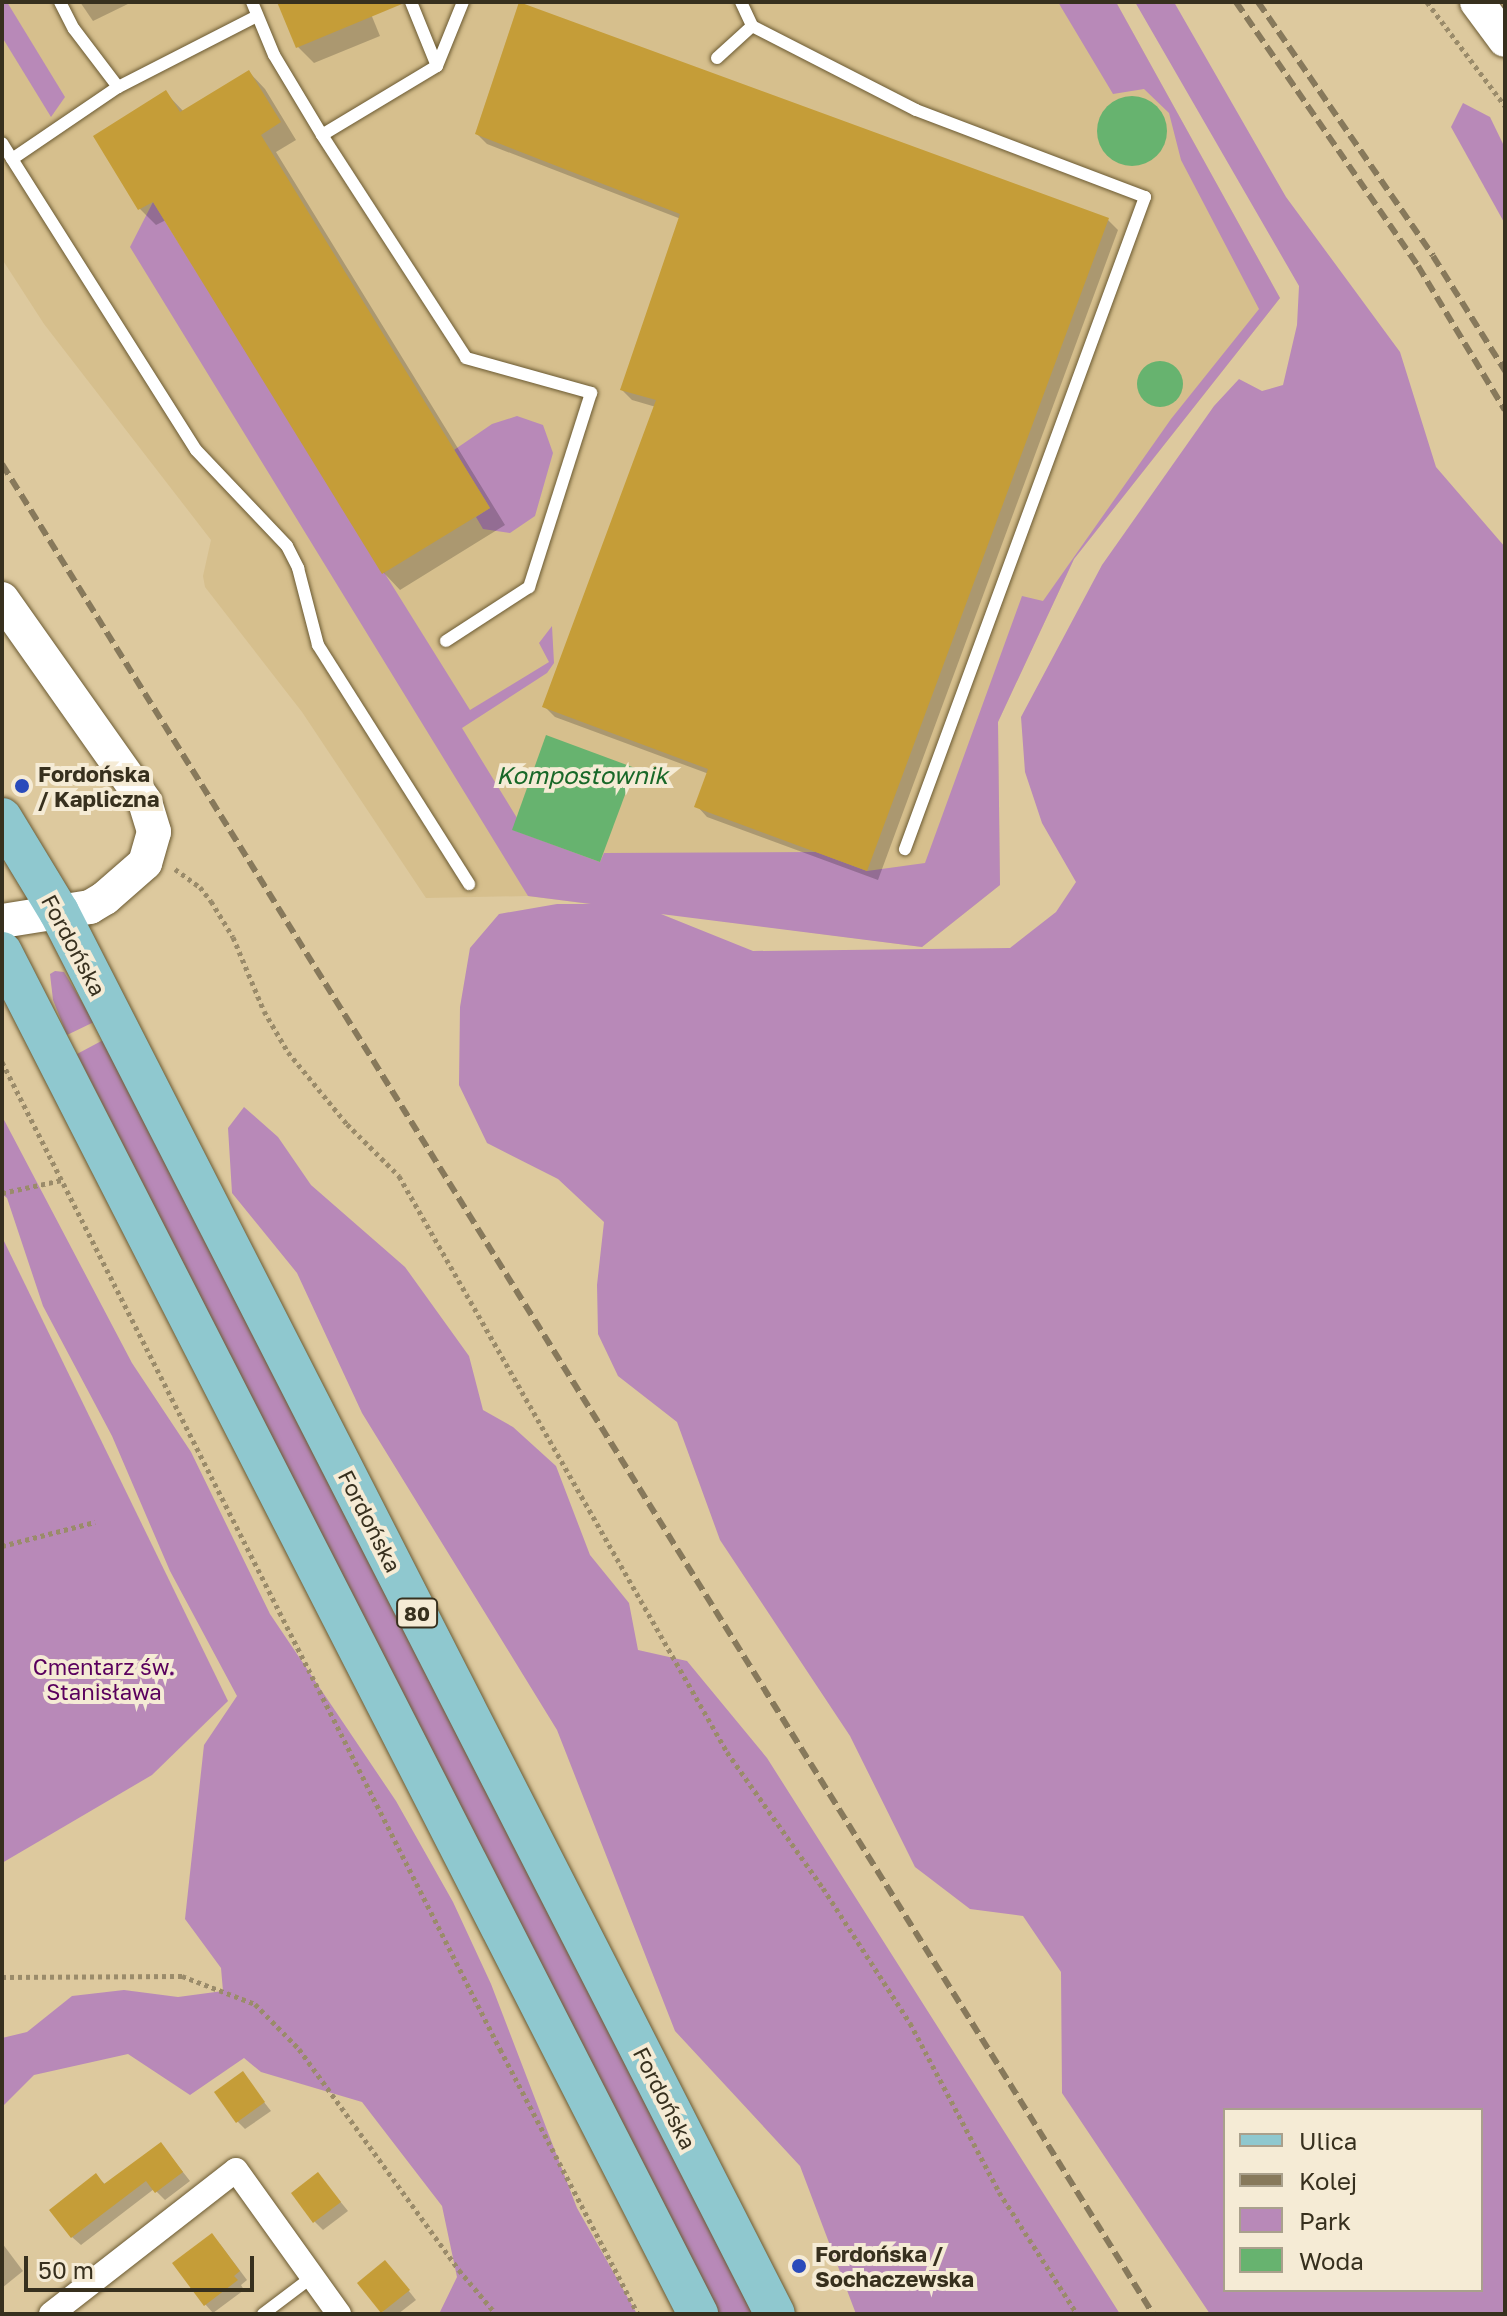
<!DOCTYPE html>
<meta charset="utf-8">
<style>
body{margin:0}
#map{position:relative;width:1507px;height:2316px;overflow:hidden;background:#ddc99e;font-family:"Golos Text",sans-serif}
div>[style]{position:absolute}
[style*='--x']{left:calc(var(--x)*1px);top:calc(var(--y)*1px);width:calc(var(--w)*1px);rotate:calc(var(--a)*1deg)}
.built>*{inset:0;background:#d6bf8d}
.green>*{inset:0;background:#b889b8}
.water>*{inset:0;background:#67b36f}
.round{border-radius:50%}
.shadow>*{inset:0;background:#0003}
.building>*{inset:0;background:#c59d38}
.path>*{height:5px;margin-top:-2.5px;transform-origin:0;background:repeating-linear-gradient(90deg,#9a8b6a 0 4px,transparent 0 8px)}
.roads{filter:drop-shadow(0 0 2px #6b5a32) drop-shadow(0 0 2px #6b5a32)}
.lane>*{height:12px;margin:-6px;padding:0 6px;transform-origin:6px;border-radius:6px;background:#fff}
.street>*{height:24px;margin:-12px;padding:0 12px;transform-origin:12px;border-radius:12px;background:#fff}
.secondary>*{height:34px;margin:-17px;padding:0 17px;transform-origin:17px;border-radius:17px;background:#fff}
.primary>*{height:40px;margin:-20px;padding:0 20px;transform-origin:20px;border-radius:20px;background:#8fc8cf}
.rail>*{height:6px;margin-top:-3px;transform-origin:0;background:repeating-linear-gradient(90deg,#87795b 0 12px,transparent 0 18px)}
.dots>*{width:22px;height:22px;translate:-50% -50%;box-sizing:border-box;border:4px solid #f5ebd5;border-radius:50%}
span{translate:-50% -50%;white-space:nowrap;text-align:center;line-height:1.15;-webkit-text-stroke:8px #f5ebd5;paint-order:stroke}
.shield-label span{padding:2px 6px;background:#f5ebd5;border:2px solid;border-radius:6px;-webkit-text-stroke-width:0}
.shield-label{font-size:20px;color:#37301e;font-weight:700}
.poi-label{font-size:22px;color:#37301e;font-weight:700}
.left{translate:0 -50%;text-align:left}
.street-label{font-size:22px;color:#37301e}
.park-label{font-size:22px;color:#5a005d}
.water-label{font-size:24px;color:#186828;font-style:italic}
.frame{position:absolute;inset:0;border:4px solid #37301e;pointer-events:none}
.legend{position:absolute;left:1223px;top:2108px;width:260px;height:184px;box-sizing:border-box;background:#f5ebd5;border:2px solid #a9a08c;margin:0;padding:10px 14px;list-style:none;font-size:24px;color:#37301e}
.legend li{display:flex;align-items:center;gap:16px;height:40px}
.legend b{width:40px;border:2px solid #a9a08c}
.scale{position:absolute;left:24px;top:2256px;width:230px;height:36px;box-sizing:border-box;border:4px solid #37301e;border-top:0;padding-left:10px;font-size:24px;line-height:28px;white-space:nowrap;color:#37301e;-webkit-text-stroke:6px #f5ebd5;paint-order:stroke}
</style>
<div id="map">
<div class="built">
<i style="clip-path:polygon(2px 2px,1116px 2px,1280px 298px,1074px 559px,998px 722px,1000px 885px,922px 947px,528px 896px,426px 898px,302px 712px,205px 587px,203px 576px,211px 540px,44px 324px,2px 259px)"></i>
</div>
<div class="green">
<i style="clip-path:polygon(2px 2px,7px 2px,65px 97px,51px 117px,2px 37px)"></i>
<i style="clip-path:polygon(evenodd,1058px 2px,1116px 2px,1280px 298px,1074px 559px,998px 722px,1000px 885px,922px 947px,661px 914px,753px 951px,1010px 948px,1056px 912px,1076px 882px,1042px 823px,1025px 772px,1021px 717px,1102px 565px,1214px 406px,1239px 379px,1262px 391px,1283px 385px,1297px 325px,1299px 286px,1135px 2px,1174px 2px,1286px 197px,1400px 352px,1436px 467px,1505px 547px,1505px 2314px,1210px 2314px,1062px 2093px,1061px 1972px,1023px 1916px,970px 1909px,915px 1867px,850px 1736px,720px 1540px,677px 1422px,618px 1376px,598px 1334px,597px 1285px,604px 1222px,558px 1179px,487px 1143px,459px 1085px,460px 1007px,470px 948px,499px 914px,557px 904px,591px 904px,528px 896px,130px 247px,153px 202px,470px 710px,549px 662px,539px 643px,552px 626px,554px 663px,547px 673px,462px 728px,517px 818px,513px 830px,600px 862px,604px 853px,816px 852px,867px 871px,925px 863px,1022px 596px,1043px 601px,1171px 419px,1259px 309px,1181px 160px,1169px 113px,1144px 89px,1113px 94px,1058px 2px,1225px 2110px,1481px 2110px,1481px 2290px,1225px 2290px,1225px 2110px)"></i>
<i style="clip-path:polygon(1463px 103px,1490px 117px,1505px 148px,1505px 224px,1451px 127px)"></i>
<i style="clip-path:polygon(517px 416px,543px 425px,553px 453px,535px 516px,510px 533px,483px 529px,476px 517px,490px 508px,454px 450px,492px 424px)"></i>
<i style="clip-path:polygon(55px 971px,64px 972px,94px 1022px,67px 1035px,53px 1000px,50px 974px)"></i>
<i style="clip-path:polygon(107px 1038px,753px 2314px,717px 2314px,77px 1054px)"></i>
<i style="clip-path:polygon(244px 1107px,278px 1137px,311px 1185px,405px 1267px,469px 1356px,483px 1410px,513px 1427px,556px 1466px,590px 1555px,629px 1603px,638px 1650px,687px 1661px,767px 1758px,1120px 2314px,856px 2314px,800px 2166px,675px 2031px,557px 1730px,362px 1413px,297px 1273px,232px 1193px,228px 1128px)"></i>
<i style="clip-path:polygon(2px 1116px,132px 1363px,191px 1452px,270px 1614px,396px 1801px,453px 1902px,491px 1984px,577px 2208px,637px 2314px,439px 2314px,457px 2277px,442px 2206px,362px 2102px,261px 2072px,244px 2058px,190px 2095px,128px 2054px,34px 2075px,2px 2107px,2px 2038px,27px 2032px,72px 1996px,124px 1990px,178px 1997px,223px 1991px,221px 1968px,185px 1919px,204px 1745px,237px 1696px,170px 1571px,112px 1436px,43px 1306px,7px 1198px,2px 1194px)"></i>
<i style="clip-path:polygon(2px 1237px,228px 1701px,152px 1775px,2px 1863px)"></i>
</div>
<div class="water">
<i class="round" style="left:1097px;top:96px;width:70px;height:70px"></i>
<i class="round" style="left:1137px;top:361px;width:46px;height:46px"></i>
<i style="clip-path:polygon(546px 735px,635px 768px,600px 862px,512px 830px)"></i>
</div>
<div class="shadow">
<i style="clip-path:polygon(80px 2px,132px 2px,93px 21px)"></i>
<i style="clip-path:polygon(279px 2px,366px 2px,380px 36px,314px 63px,298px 47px)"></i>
<i style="clip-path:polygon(249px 72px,265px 89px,296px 140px,276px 152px,505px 525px,400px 590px,384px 573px,166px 220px,156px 225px,139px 208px,166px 93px,184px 112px)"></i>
<i style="clip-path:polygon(477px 134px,1108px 220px,1118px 230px,878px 880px,707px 817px,697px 806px,709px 774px,555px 717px,545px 707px,656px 407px,632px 400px,622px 390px,681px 219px,487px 144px)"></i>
<i style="clip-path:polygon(242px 2074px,271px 2111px,245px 2129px,237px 2121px)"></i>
<i style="clip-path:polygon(161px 2144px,190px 2181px,165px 2200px,154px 2189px,81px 2245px,72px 2237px,96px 2176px,106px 2185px)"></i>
<i style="clip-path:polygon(318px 2174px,348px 2211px,323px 2230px,315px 2222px)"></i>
<i style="clip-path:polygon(2px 2243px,23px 2271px,2px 2288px)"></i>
<i style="clip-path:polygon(220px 2244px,247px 2280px,241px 2285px,244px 2290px,213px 2313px,205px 2304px)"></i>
<i style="clip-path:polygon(393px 2271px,416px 2300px,398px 2314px,385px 2314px,360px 2283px)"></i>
</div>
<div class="building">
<i style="clip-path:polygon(277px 2px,402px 2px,402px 4px,296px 48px)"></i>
<i style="clip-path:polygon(519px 2px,1109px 218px,867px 871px,694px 807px,708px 769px,542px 707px,656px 400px,620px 390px,680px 214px,475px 134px)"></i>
<i style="clip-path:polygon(249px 70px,281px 122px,261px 135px,490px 508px,382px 574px,153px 202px,138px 210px,93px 136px,166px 90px,180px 112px)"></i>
<i style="clip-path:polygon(243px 2071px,265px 2102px,236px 2123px,214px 2092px)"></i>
<i style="clip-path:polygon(161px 2142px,183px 2172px,155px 2193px,146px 2181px,71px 2238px,49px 2210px,96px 2173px,104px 2184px)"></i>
<i style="clip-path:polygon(318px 2172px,341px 2202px,313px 2223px,291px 2193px)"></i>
<i style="clip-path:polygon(212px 2233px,240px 2271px,234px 2276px,238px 2280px,204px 2306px,172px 2263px)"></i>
<i style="clip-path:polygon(385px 2260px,410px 2290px,381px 2313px,357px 2283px)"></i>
</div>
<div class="path">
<i style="--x:1427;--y:2;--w:130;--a:53.1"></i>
<i style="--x:175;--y:869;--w:31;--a:36"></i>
<i style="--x:200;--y:887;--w:18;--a:52"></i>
<i style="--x:211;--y:901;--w:42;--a:58.6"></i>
<i style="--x:233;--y:937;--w:80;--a:67.3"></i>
<i style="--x:264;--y:1011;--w:48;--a:59.7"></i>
<i style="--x:288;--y:1052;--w:93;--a:50.7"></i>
<i style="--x:347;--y:1124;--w:74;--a:45"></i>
<i style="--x:399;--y:1176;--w:663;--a:60.34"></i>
<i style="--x:727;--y:1752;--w:166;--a:54.8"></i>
<i style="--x:823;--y:1888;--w:161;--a:57.2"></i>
<i style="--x:910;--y:2023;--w:191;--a:62.2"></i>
<i style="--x:999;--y:2192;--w:145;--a:57.4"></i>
<i style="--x:2;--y:1062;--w:1106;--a:63.23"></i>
<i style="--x:500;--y:2049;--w:299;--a:62.5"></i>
<i style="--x:2;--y:1193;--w:61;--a:-12.2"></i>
<i style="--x:2;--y:1546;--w:96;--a:-14.5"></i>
<i style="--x:2;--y:1977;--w:180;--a:-0.3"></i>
<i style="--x:182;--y:1976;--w:78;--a:21"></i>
<i style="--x:255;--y:2004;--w:63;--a:45.6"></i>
<i style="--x:299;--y:2049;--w:273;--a:54.1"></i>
<i style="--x:459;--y:2270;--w:57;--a:49.9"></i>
</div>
<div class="roads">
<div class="lane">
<i style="--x:60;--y:2;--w:30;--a:63"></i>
<i style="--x:74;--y:29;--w:73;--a:52.8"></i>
<i style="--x:252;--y:2;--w:57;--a:67.5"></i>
<i style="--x:274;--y:55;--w:93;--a:59"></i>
<i style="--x:322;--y:135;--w:134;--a:-31"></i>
<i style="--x:437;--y:66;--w:69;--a:-67.9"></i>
<i style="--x:411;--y:2;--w:69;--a:67.9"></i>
<i style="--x:741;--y:2;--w:26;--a:65"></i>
<i style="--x:752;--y:26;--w:184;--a:27.1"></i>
<i style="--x:916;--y:110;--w:245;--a:20.8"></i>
<i style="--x:1145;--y:197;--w:695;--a:110.21"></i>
<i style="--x:257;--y:16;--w:156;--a:152.9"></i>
<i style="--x:118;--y:87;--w:128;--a:145.8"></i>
<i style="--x:12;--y:159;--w:344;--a:57.7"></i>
<i style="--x:196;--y:450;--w:132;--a:46.5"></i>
<i style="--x:287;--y:546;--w:25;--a:63"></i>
<i style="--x:298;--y:568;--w:80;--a:75.4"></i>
<i style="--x:318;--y:645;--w:283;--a:57.7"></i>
<i style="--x:717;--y:58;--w:47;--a:-42.4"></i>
<i style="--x:322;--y:135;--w:265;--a:57.1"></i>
<i style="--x:466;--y:358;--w:130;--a:15.6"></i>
<i style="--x:591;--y:393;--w:204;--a:107.7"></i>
<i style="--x:529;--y:587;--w:99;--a:147"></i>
<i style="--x:2;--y:143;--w:19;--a:58"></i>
<i style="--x:263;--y:2314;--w:61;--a:-37.1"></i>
</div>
<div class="street">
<i style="--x:51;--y:2314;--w:234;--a:-37.9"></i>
<i style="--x:236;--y:2170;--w:177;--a:54.4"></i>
</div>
<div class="secondary">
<i style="--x:1477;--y:2;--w:47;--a:53.6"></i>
<i style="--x:2;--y:599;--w:248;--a:54.8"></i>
<i style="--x:145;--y:802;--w:31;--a:73"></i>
<i style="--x:154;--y:832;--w:32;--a:106"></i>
<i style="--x:145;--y:863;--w:53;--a:138.8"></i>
<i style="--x:105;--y:898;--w:17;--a:149"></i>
<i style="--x:90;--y:907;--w:89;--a:171"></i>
</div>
<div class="primary">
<i style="--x:2;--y:818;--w:110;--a:58.8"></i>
<i style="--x:59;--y:912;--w:1574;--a:62.95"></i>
<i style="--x:2;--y:952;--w:1530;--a:62.93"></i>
</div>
</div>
<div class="rail">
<i style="--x:1236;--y:2;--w:321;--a:55.4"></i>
<i style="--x:1418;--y:266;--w:168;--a:58.9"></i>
<i style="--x:1258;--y:2;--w:308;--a:55.4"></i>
<i style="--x:1433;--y:256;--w:136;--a:57.9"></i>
<i style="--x:2;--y:464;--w:2179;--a:58.11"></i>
</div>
<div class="dots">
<i style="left:22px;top:786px;background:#2a4bbb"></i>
<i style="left:799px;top:2266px;background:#2a4bbb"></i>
</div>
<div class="shield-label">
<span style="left:417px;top:1613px">80</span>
</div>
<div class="poi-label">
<span class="left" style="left:38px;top:786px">Fordońska<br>/ Kapliczna</span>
<span class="left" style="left:815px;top:2266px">Fordońska /<br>Sochaczewska</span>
</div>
<div class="street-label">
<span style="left:74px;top:945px;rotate:62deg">Fordońska</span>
<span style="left:370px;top:1521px;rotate:63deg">Fordońska</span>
<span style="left:665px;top:2098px;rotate:63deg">Fordońska</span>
</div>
<div class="park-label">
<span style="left:104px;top:1679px">Cmentarz św.<br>Stanisława</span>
</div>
<div class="water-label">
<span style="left:582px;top:775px">Kompostownik</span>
</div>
<div class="frame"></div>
<ul class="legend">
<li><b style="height:10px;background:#8fc8cf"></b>Ulica</li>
<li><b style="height:10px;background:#87795b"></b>Kolej</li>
<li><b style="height:22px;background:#b889b8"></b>Park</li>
<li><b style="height:22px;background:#67b36f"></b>Woda</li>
</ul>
<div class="scale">50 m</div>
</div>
